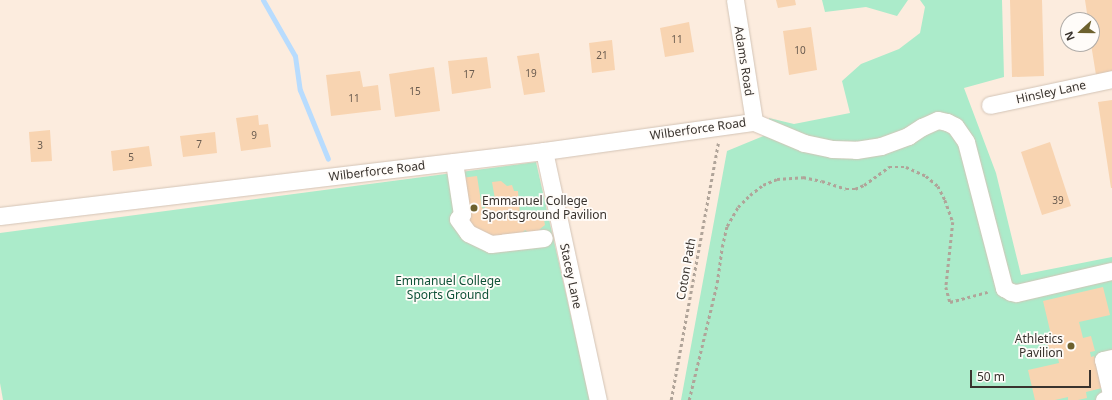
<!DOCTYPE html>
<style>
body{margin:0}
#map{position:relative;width:1112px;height:400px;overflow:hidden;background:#fcecde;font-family:"Noto Sans",sans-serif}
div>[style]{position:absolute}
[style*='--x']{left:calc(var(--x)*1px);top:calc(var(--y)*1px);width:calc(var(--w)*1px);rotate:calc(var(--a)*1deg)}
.green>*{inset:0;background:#abebca}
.stream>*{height:5px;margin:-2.5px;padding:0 2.5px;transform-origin:2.5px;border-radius:2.5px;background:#b8dcfe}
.building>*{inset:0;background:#f8d4b1}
.path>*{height:2.5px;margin-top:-1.25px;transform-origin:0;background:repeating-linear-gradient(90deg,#b0a499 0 3px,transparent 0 6px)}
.roads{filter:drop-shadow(0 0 1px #d3c4b6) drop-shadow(0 0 1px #d3c4b6)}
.minor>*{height:17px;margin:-8.5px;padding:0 8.5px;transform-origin:8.5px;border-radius:8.5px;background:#fff}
.dots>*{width:11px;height:11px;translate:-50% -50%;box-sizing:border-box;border:2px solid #fffcf9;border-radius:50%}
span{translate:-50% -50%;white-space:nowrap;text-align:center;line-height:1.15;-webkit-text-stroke:3.5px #fffcf9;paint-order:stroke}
.number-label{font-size:10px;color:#695b4f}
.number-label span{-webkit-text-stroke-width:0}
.street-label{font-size:12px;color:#39332e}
.poi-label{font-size:12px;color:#39332e}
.left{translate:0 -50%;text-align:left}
.right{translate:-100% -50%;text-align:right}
.park-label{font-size:12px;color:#105238}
.north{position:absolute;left:1060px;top:12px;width:40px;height:40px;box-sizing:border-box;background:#fffcf9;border:1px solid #b0aca8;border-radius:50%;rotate:249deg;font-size:11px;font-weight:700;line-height:16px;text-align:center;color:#39332e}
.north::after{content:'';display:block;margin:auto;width:14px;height:18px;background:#6d612e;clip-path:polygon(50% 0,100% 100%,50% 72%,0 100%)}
.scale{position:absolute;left:970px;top:370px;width:121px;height:18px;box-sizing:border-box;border:2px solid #39332e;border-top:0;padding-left:5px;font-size:12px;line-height:14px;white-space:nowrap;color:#39332e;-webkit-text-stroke:3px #fffcf9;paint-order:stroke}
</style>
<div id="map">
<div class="green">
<i style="clip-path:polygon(822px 0,908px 0,897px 16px,866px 7px,825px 12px)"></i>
<i style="clip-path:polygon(920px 0,1002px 0,1004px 77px,964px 88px,996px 173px,1021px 275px,1112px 257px,1112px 400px,681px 400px,727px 151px,768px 134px,769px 118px,794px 124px,850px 113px,842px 81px,861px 64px,899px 49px,920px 33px,925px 7px)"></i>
<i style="clip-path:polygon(536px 162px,590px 400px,3px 400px,0 383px,0 233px)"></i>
</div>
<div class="stream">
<i style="--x:263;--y:0;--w:64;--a:60.3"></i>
<i style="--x:295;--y:56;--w:34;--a:82"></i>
<i style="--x:300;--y:90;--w:74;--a:67.9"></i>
</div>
<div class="building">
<i style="clip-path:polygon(776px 0,795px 0,796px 5px,778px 8px)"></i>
<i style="clip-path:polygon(1010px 0,1042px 0,1044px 76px,1012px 77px)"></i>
<i style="clip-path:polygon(1085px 0,1112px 0,1112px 73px,1096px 75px,1091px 44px,1092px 20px,1088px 20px)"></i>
<i style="clip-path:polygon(689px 22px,694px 52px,665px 57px,660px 28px)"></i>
<i style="clip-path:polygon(811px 27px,817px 70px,789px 75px,783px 31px)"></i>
<i style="clip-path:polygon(612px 40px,615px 70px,592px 73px,589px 43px)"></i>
<i style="clip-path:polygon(539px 53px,545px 92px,524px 95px,517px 56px)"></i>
<i style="clip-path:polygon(487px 57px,491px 88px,452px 94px,448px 61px)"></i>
<i style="clip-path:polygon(434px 67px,440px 111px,395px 117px,389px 74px)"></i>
<i style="clip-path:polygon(360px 71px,363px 87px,378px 85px,381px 110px,331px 116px,326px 75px)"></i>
<i style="clip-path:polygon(1112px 100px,1112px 188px,1111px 188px,1098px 102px)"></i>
<i style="clip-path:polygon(258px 115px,259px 125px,268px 124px,271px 147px,241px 151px,236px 118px)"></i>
<i style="clip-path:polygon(50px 130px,52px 161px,31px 162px,29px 132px)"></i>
<i style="clip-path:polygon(215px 132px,217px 153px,183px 157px,180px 136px)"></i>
<i style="clip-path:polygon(1050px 142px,1071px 206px,1042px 215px,1021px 152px)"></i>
<i style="clip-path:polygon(149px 146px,152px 166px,113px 171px,111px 151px)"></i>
<i style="clip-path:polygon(477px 176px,482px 208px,484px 209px,491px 198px,496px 205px,492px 182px,501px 181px,507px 186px,512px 185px,514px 191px,518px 191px,520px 215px,543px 214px,545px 225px,540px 229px,536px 237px,525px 230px,522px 233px,490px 240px,463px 220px,461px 178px)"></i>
<i style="clip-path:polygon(1103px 287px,1110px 315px,1079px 322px,1083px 338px,1091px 336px,1095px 351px,1090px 352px,1091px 357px,1094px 356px,1102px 388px,1086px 392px,1087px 398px,1078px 400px,1068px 400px,1068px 397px,1055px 400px,1035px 400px,1028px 370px,1059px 363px,1057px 353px,1050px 354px,1047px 341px,1052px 339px,1043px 301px)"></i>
</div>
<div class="path">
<i style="--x:671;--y:400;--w:261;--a:-79.6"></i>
<i style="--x:689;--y:400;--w:120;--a:-76.5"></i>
<i style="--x:717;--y:283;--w:36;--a:-82"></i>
<i style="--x:722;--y:247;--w:22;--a:-77"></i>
<i style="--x:727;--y:226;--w:22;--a:-60"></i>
<i style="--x:738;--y:207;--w:17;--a:-45"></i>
<i style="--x:750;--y:195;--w:16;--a:-38"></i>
<i style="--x:763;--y:185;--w:15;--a:-23"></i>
<i style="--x:777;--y:179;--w:26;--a:-4"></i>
<i style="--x:803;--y:177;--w:19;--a:12"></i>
<i style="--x:822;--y:181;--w:25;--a:18"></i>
<i style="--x:846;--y:189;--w:9;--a:0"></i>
<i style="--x:855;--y:189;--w:10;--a:-24"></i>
<i style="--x:864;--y:185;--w:31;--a:-36"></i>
<i style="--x:889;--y:167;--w:17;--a:0"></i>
<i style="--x:906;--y:167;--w:22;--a:24"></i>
<i style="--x:926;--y:176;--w:16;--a:40"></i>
<i style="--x:938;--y:186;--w:16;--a:63"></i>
<i style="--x:945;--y:200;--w:23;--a:70"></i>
<i style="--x:953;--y:222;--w:65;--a:96.1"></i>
<i style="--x:946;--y:287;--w:16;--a:75"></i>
<i style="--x:950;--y:302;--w:39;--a:-15"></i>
</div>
<div class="roads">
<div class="minor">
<i style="--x:735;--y:0;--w:123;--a:81.1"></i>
<i style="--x:990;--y:105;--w:125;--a:-12"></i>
<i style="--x:544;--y:151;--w:255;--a:77.8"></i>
<i style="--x:454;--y:162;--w:53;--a:81.3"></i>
<i style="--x:462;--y:214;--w:6;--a:129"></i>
<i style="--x:458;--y:219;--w:17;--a:54"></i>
<i style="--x:468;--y:233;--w:25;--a:26"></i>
<i style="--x:491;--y:244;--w:53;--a:-6.5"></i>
<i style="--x:0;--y:216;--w:548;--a:-6.81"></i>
<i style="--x:544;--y:151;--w:212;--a:-7.9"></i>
<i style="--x:754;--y:122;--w:54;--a:22.8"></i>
<i style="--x:804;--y:143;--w:29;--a:12"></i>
<i style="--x:832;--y:149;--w:24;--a:2"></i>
<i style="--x:856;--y:150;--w:25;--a:-9"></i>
<i style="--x:881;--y:146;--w:29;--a:-20"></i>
<i style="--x:908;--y:136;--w:17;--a:-33"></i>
<i style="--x:922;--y:127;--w:17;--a:-24"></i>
<i style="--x:938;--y:120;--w:9;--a:13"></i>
<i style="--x:947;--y:122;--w:9;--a:27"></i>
<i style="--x:955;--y:126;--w:19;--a:55"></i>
<i style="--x:966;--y:142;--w:151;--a:75.4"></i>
<i style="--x:1004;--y:288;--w:8;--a:30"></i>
<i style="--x:1011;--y:292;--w:5;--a:11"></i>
<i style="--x:1016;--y:293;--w:98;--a:-13"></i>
<i style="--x:1104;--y:400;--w:8;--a:-14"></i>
<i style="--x:1112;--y:398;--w:39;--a:-103"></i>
<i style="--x:1103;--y:360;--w:9;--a:-13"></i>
</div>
</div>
<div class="dots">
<i style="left:474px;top:208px;background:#6d612e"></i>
<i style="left:1071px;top:346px;background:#6d612e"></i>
</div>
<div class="number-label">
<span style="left:677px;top:40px">11</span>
<span style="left:800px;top:51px">10</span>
<span style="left:602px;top:56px">21</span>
<span style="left:531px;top:74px">19</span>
<span style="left:469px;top:75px">17</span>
<span style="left:415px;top:92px">15</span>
<span style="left:354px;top:99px">11</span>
<span style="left:254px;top:136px">9</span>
<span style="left:199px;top:145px">7</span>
<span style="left:40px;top:146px">3</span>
<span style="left:131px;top:158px">5</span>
<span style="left:1058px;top:201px">39</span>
</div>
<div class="street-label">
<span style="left:744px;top:61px;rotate:81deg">Adams Road</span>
<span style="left:1051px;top:92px;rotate:-12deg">Hinsley Lane</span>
<span style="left:698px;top:129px;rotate:-8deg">Wilberforce Road</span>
<span style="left:377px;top:171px;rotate:-7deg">Wilberforce Road</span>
<span style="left:686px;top:269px;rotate:-80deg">Coton Path</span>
<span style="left:571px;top:276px;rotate:78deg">Stacey Lane</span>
</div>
<div class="poi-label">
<span class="left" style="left:482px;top:208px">Emmanuel College<br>Sportsground Pavilion</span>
<span class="right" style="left:1063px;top:346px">Athletics<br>Pavilion</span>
</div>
<div class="park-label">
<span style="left:448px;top:288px">Emmanuel College<br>Sports Ground</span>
</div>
<div class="north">N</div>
<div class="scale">50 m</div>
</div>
